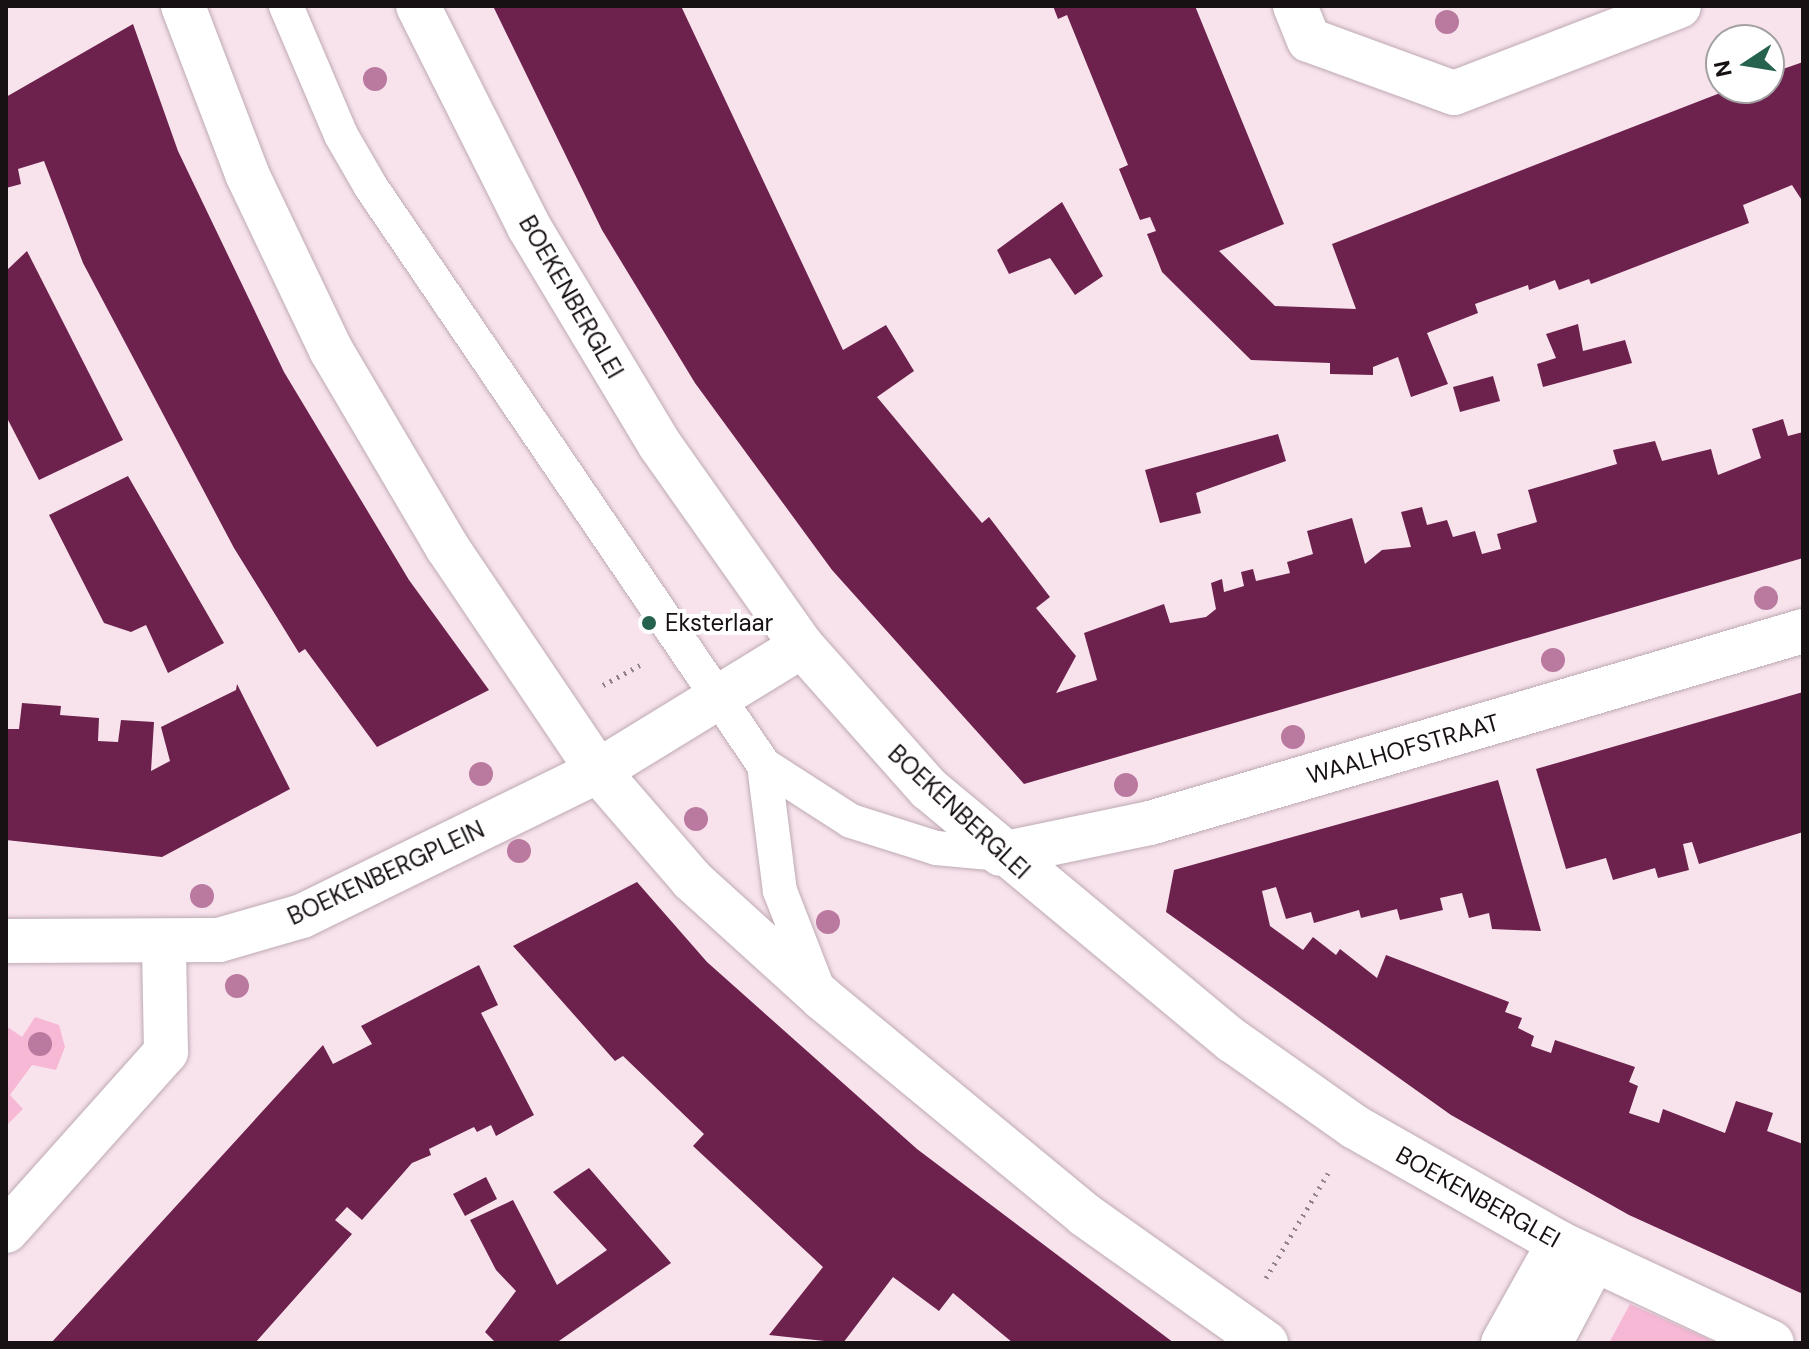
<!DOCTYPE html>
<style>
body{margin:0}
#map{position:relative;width:1809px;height:1349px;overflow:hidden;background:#f8e3ed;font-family:"DM Sans",sans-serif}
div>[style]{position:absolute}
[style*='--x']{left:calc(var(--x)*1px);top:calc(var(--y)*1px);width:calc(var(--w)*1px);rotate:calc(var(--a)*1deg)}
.green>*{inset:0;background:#f7b8d6}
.building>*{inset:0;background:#6d214d}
.path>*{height:5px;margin-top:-2.5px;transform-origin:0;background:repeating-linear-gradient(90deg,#93848b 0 2px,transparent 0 8px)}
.roads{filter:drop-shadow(0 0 2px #beaab3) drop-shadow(0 0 2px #beaab3)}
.lane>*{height:34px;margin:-17px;padding:0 17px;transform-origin:17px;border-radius:17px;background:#fff}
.street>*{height:44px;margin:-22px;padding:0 22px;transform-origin:22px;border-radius:22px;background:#fff}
.secondary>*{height:44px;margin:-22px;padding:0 22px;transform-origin:22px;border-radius:22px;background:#fff}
.trees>*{width:24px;height:24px;margin:-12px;border-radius:50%;background:#ba799f}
.dots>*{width:22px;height:22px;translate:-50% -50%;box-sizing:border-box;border:4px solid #fff;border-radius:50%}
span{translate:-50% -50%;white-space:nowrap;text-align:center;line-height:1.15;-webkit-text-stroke:8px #fff;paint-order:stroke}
.street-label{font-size:24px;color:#181114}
.poi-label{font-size:24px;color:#181114}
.left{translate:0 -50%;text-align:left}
.frame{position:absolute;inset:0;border:8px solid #181114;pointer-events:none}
.north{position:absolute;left:1705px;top:24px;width:80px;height:80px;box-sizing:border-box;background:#fff;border:2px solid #a3a0a1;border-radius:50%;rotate:258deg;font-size:22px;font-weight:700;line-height:32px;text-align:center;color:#181114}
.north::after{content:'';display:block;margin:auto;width:28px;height:36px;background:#26634f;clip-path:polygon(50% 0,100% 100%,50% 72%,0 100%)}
</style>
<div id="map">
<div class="green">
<i style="clip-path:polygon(35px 1017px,59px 1025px,65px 1047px,56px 1070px,32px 1065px,10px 1095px,23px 1109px,6px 1126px,6px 1026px,22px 1037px)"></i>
<i style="clip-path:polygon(1630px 1304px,1717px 1343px,1609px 1343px)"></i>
</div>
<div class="building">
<i style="clip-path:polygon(493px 6px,681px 6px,843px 350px,886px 325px,914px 371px,877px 397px,982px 523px,989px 517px,1050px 597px,1036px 608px,1076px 656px,1056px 693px,1097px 680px,1084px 633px,1164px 604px,1170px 623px,1206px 617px,1216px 609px,1211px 583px,1222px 579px,1224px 592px,1244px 586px,1241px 572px,1253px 569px,1256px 581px,1290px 573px,1287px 562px,1313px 554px,1307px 531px,1352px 518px,1365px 564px,1382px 550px,1411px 547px,1401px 512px,1422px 507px,1427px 525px,1447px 520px,1453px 537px,1475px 531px,1482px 554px,1501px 549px,1497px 534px,1537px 522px,1528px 490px,1617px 464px,1613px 450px,1655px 441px,1662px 461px,1711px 449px,1718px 475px,1761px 458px,1752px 429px,1783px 419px,1788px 436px,1803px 432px,1803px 558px,1024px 784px,832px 570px,695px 383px,602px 230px)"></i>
<i style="clip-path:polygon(1053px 6px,1195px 6px,1284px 224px,1219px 251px,1275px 306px,1356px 309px,1332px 244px,1733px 88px,1769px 88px,1769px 74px,1803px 62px,1803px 202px,1792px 185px,1743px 205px,1749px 223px,1591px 284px,1589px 279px,1559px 290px,1555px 280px,1529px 290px,1528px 285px,1475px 304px,1478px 313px,1427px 333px,1448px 384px,1411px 397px,1398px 357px,1373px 367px,1373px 375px,1330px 374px,1330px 363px,1251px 360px,1162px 272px,1147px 234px,1156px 231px,1150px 217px,1140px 220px,1119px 169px,1128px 165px,1088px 67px,1067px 15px,1058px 19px)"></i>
<i style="clip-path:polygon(133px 24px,178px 151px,284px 372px,409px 580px,489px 690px,377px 747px,305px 649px,299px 653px,234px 548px,83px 263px,44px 161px,18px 169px,21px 184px,6px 188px,6px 97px)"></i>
<i style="clip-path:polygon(1062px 202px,1103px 276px,1075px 295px,1050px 258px,1009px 274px,997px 250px)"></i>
<i style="clip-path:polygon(27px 251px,123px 440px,39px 480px,6px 416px,6px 271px)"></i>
<i style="clip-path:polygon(1578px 324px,1583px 351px,1625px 340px,1632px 363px,1543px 387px,1537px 364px,1556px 358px,1546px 334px)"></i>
<i style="clip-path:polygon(1493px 376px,1500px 401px,1460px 412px,1453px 387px)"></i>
<i style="clip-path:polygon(1278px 434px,1286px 461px,1196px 493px,1201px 513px,1160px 523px,1145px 470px)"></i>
<i style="clip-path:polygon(128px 476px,224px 643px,168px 673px,146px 625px,131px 632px,104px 623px,49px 515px)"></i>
<i style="clip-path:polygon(237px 684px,290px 789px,162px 857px,6px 840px,6px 729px,19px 729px,22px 703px,61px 706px,60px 715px,99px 718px,98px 741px,118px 742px,121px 720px,154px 722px,151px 771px,170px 761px,161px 727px,236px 690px)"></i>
<i style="clip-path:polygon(1803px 692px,1803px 832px,1699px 864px,1692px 842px,1683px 844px,1689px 870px,1658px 878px,1655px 868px,1613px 880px,1606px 858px,1566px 869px,1536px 769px)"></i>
<i style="clip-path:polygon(1498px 780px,1541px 931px,1492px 929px,1489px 913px,1469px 918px,1462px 893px,1440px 898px,1443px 910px,1400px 920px,1397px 909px,1361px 918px,1359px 910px,1314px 923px,1311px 912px,1286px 919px,1276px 887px,1262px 891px,1270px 926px,1303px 950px,1313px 937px,1336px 955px,1340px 949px,1377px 978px,1386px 955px,1509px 1002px,1505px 1012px,1522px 1018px,1518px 1028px,1534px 1036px,1531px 1046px,1551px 1053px,1555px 1040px,1635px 1067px,1629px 1082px,1638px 1086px,1629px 1113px,1659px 1123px,1663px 1109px,1725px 1133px,1736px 1101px,1773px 1113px,1767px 1131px,1803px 1144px,1803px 1294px,1629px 1215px,1451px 1115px,1166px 912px,1174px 870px)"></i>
<i style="clip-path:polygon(637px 882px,707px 962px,917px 1149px,1174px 1343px,1013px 1343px,953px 1293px,939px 1311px,893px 1277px,843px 1343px,769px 1335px,823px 1267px,693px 1146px,704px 1134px,623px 1056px,615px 1061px,513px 946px)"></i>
<i style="clip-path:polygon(479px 965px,498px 1005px,481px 1013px,534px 1115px,496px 1136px,491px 1125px,477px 1132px,474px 1127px,429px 1149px,431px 1155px,412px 1163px,362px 1220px,347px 1207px,335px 1220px,352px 1234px,255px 1343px,51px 1343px,323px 1045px,333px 1064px,372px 1044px,361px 1026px)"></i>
<i style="clip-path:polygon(589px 1168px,671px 1263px,556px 1343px,496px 1343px,485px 1332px,516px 1291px,496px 1270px,470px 1220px,513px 1200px,557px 1285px,607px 1250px,553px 1192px)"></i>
<i style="clip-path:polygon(486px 1177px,497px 1199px,465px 1216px,453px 1194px)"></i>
</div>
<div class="path">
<i style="--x:603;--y:685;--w:44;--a:-28.3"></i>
<i style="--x:1266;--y:1278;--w:122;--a:-59.4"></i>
</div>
<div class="roads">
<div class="lane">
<i style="--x:286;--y:6;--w:140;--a:66.9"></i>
<i style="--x:341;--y:135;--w:60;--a:60"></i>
<i style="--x:371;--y:187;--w:699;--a:55.79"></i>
<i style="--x:764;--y:765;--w:103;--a:32.8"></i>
<i style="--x:851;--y:821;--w:89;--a:17.6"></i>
<i style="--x:936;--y:848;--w:65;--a:5.3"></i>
<i style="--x:764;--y:765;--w:127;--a:82.8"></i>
<i style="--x:780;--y:891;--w:105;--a:68.8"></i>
</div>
<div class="street">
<i style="--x:1295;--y:6;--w:37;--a:68"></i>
<i style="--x:1309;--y:40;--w:154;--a:20.1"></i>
<i style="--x:1454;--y:93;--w:241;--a:-21.1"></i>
<i style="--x:1001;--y:854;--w:152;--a:-11.8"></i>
<i style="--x:1150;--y:823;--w:681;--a:-16.38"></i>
<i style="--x:6;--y:941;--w:213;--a:-0.3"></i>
<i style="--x:219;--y:940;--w:86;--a:-16.1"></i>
<i style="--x:302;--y:916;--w:330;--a:-26.1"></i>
<i style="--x:598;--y:771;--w:239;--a:-31.5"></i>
<i style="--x:6;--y:1231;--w:240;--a:-48.2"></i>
<i style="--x:166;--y:1052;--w:108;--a:-91.1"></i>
<i style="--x:1503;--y:1343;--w:115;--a:-60.8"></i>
<i style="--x:1550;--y:1343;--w:94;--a:-62.1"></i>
</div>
<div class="secondary">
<i style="--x:183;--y:6;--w:180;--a:69.1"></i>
<i style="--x:247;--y:174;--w:195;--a:64.5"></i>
<i style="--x:331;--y:350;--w:229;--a:59.5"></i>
<i style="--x:447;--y:547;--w:270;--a:56"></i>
<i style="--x:598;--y:771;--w:144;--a:49.2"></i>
<i style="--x:692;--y:880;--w:176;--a:42.2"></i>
<i style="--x:822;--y:998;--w:341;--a:39.5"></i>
<i style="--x:1085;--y:1215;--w:222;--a:35.3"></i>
<i style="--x:418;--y:6;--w:247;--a:63.3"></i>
<i style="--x:529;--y:227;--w:254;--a:59"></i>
<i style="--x:660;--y:445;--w:246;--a:54.8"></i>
<i style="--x:802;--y:646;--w:191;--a:48.4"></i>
<i style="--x:929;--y:789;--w:395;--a:39.7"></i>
<i style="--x:1233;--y:1041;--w:149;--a:35.2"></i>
<i style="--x:1355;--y:1127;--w:235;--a:29.6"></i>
<i style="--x:1559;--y:1243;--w:235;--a:25.1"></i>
</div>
</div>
<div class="trees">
<i style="left:1447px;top:22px"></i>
<i style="left:375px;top:79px"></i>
<i style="left:1766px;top:598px"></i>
<i style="left:1553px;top:660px"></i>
<i style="left:1293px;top:737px"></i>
<i style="left:481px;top:774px"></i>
<i style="left:1126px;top:785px"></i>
<i style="left:696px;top:819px"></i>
<i style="left:519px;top:851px"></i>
<i style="left:202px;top:896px"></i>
<i style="left:828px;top:922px"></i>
<i style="left:237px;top:986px"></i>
<i style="left:40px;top:1044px"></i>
</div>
<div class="dots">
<i style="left:649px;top:623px;background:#26634f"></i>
</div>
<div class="street-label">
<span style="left:571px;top:297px;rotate:60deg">BOEKENBERGLEI</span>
<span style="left:1403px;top:749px;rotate:-16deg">WAALHOFSTRAAT</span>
<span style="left:959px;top:812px;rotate:43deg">BOEKENBERGLEI</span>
<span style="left:386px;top:873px;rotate:-25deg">BOEKENBERGPLEIN</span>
<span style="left:1478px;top:1197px;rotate:29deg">BOEKENBERGLEI</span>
</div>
<div class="poi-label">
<span class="left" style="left:665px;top:623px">Eksterlaar</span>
</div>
<div class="frame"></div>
<div class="north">N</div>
</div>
